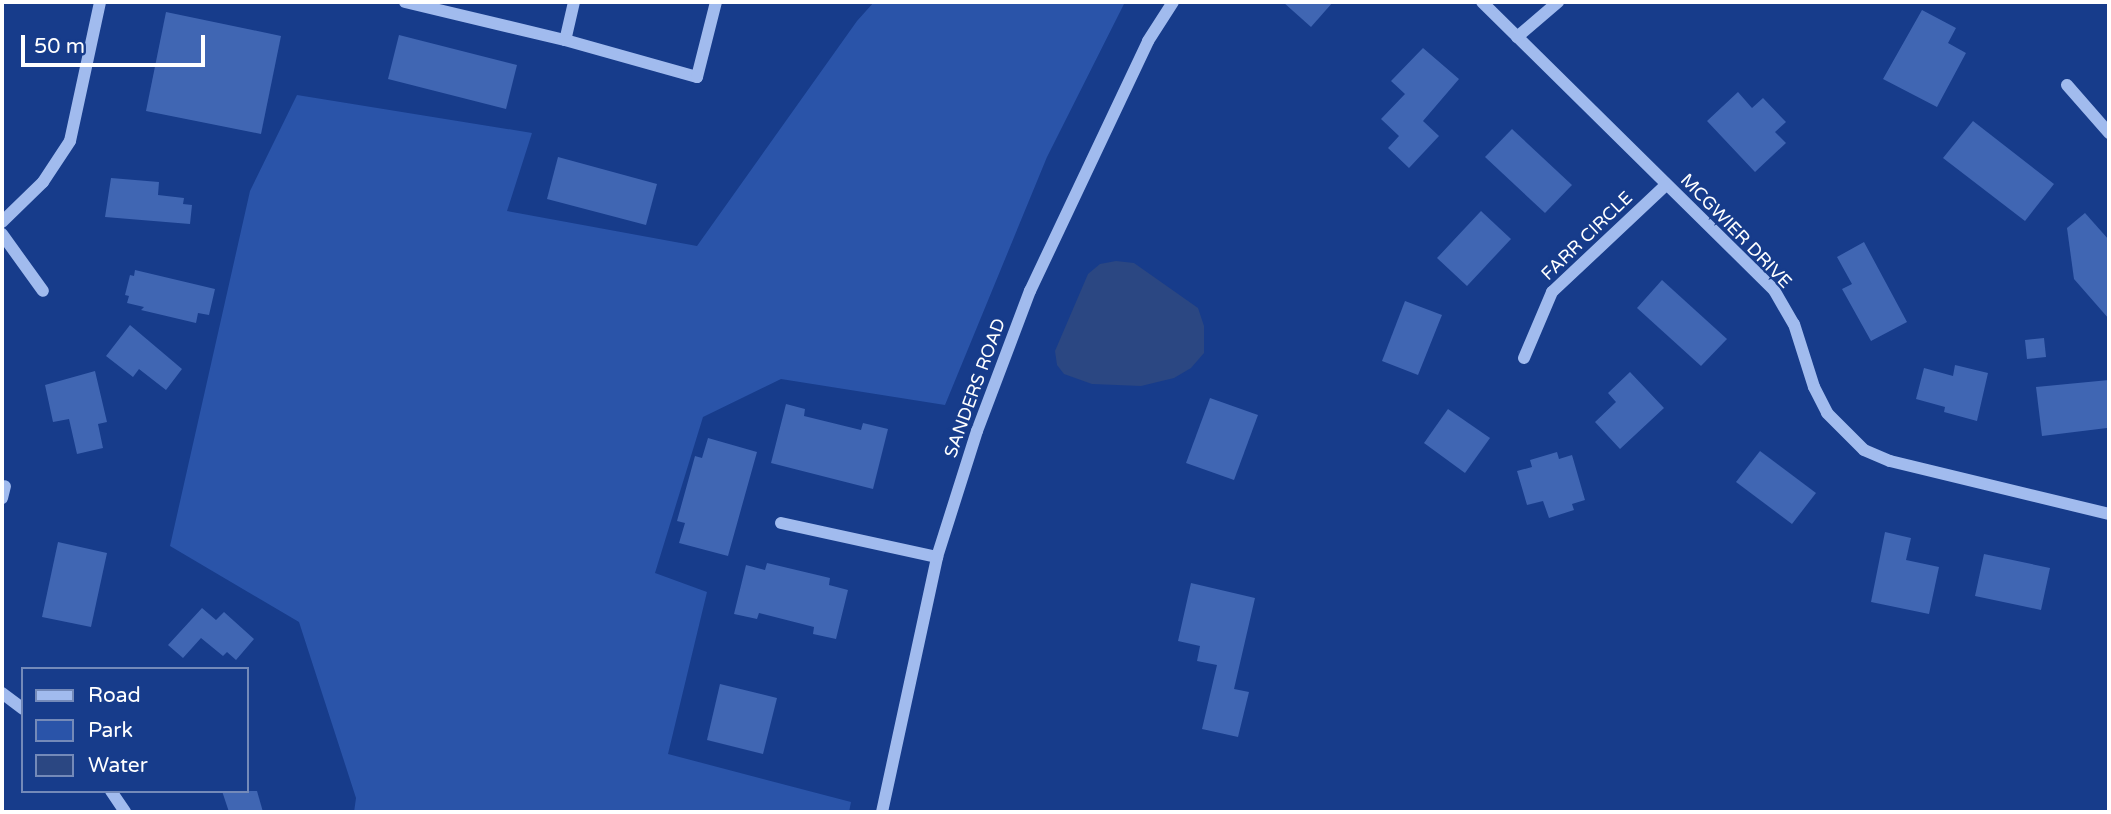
<!DOCTYPE html>
<style>
body{margin:0}
#map{position:relative;width:2111px;height:814px;overflow:hidden;background:#173c8b;font-family:"Varela Round",sans-serif}
div>[style]{position:absolute}
[style*='--x']{left:calc(var(--x)*1px);top:calc(var(--y)*1px);width:calc(var(--w)*1px);rotate:calc(var(--a)*1deg)}
.green>*{inset:0;background:#2a54a9}
.water>*{inset:0;background:#2b4782}
.building>*{inset:0;background:#4066b3}
.minor>*{height:12px;margin:-6px;padding:0 6px;transform-origin:6px;border-radius:6px;background:#a1bbee}
span{translate:-50% -50%;white-space:nowrap;text-align:center;line-height:1.15;-webkit-text-stroke:5px #173c8b;paint-order:stroke}
.street-label{font-size:18px;color:#fff}
.frame{position:absolute;inset:0;border:4px solid #fff;pointer-events:none}
.legend{position:absolute;left:21px;top:667px;width:228px;height:126px;box-sizing:border-box;background:#173c8b;border:2px solid #748ab9;margin:0;padding:9px 12px;list-style:none;font-size:21px;color:#fff}
.legend li{display:flex;align-items:center;gap:14px;height:35px}
.legend b{width:35px;border:2px solid #748ab9}
.scale{position:absolute;left:21px;top:35px;width:184px;height:32px;box-sizing:border-box;border:4px solid #fff;border-top:0;padding-left:9px;font-size:21px;line-height:24px;white-space:nowrap;color:#fff;-webkit-text-stroke:5px #173c8b;paint-order:stroke}
</style>
<div id="map">
<div class="green">
<i style="clip-path:polygon(874px 2px,1125px 2px,1047px 157px,945px 405px,781px 379px,703px 417px,655px 573px,707px 592px,668px 754px,851px 802px,849px 812px,354px 812px,356px 798px,299px 622px,170px 546px,250px 191px,297px 95px,532px 133px,507px 211px,697px 246px,857px 21px)"></i>
</div>
<div class="water">
<i style="clip-path:polygon(1116px 261px,1134px 263px,1198px 308px,1204px 326px,1204px 353px,1191px 368px,1174px 378px,1141px 386px,1092px 384px,1064px 374px,1057px 365px,1055px 351px,1088px 274px,1100px 264px)"></i>
</div>
<div class="building">
<i style="clip-path:polygon(1283px 2px,1333px 2px,1311px 27px)"></i>
<i style="clip-path:polygon(1922px 10px,1956px 28px,1948px 43px,1966px 53px,1937px 107px,1883px 79px)"></i>
<i style="clip-path:polygon(166px 12px,281px 36px,261px 134px,146px 111px)"></i>
<i style="clip-path:polygon(399px 35px,517px 65px,506px 109px,388px 79px)"></i>
<i style="clip-path:polygon(1423px 48px,1459px 79px,1423px 121px,1439px 136px,1409px 168px,1388px 148px,1399px 136px,1381px 119px,1405px 94px,1391px 81px)"></i>
<i style="clip-path:polygon(1738px 92px,1752px 108px,1763px 98px,1786px 122px,1775px 132px,1786px 143px,1755px 172px,1707px 121px)"></i>
<i style="clip-path:polygon(1973px 121px,2054px 184px,2025px 221px,1943px 158px)"></i>
<i style="clip-path:polygon(1512px 129px,1572px 185px,1545px 213px,1485px 157px)"></i>
<i style="clip-path:polygon(558px 157px,657px 184px,646px 225px,547px 199px)"></i>
<i style="clip-path:polygon(111px 178px,159px 182px,158px 195px,184px 198px,183px 204px,192px 205px,190px 224px,105px 217px)"></i>
<i style="clip-path:polygon(1481px 211px,1511px 239px,1467px 286px,1437px 258px)"></i>
<i style="clip-path:polygon(2085px 213px,2109px 240px,2109px 319px,2074px 279px,2067px 228px)"></i>
<i style="clip-path:polygon(1864px 242px,1907px 322px,1871px 341px,1842px 289px,1852px 284px,1837px 257px)"></i>
<i style="clip-path:polygon(135px 270px,215px 289px,209px 315px,198px 313px,196px 323px,141px 310px,144px 307px,127px 303px,129px 296px,125px 295px,130px 275px,134px 276px)"></i>
<i style="clip-path:polygon(1662px 280px,1727px 339px,1701px 366px,1637px 308px)"></i>
<i style="clip-path:polygon(1405px 301px,1442px 315px,1418px 375px,1382px 361px)"></i>
<i style="clip-path:polygon(130px 325px,182px 369px,166px 390px,139px 369px,133px 377px,106px 356px)"></i>
<i style="clip-path:polygon(2044px 338px,2046px 357px,2027px 359px,2025px 340px)"></i>
<i style="clip-path:polygon(1955px 365px,1988px 373px,1977px 421px,1944px 412px,1945px 407px,1916px 399px,1924px 368px,1953px 376px)"></i>
<i style="clip-path:polygon(95px 371px,107px 422px,98px 424px,103px 448px,77px 454px,69px 419px,53px 422px,45px 385px)"></i>
<i style="clip-path:polygon(1630px 372px,1664px 408px,1620px 449px,1595px 422px,1616px 402px,1608px 393px)"></i>
<i style="clip-path:polygon(2109px 380px,2107px 428px,2042px 436px,2036px 387px)"></i>
<i style="clip-path:polygon(1210px 398px,1258px 415px,1234px 480px,1186px 463px)"></i>
<i style="clip-path:polygon(786px 404px,805px 409px,804px 416px,861px 430px,863px 423px,888px 429px,873px 489px,771px 463px)"></i>
<i style="clip-path:polygon(1448px 409px,1490px 438px,1465px 473px,1424px 443px)"></i>
<i style="clip-path:polygon(708px 438px,757px 452px,728px 556px,679px 543px,685px 523px,677px 521px,695px 456px,702px 458px)"></i>
<i style="clip-path:polygon(1760px 451px,1816px 493px,1792px 524px,1736px 482px)"></i>
<i style="clip-path:polygon(1557px 452px,1559px 459px,1572px 455px,1585px 500px,1572px 504px,1574px 510px,1549px 518px,1543px 501px,1527px 505px,1517px 471px,1532px 467px,1530px 460px)"></i>
<i style="clip-path:polygon(1885px 532px,1911px 538px,1906px 560px,1939px 567px,1929px 614px,1871px 602px)"></i>
<i style="clip-path:polygon(58px 542px,107px 553px,91px 627px,42px 617px)"></i>
<i style="clip-path:polygon(1984px 554px,2050px 568px,2041px 610px,1975px 596px)"></i>
<i style="clip-path:polygon(767px 563px,830px 578px,829px 585px,848px 590px,836px 639px,813px 634px,814px 627px,759px 613px,757px 619px,734px 614px,746px 565px,765px 570px)"></i>
<i style="clip-path:polygon(1191px 583px,1255px 598px,1234px 689px,1249px 692px,1238px 737px,1202px 729px,1217px 665px,1197px 661px,1200px 646px,1178px 641px)"></i>
<i style="clip-path:polygon(202px 608px,216px 620px,224px 612px,254px 639px,236px 660px,227px 652px,223px 656px,201px 638px,183px 658px,168px 645px)"></i>
<i style="clip-path:polygon(720px 684px,777px 698px,763px 754px,707px 740px)"></i>
<i style="clip-path:polygon(222px 791px,257px 791px,263px 812px,229px 812px)"></i>
</div>
<div class="minor">
<i style="--x:405;--y:2;--w:164;--a:13.4"></i>
<i style="--x:574;--y:2;--w:39;--a:103"></i>
<i style="--x:565;--y:40;--w:137;--a:15.7"></i>
<i style="--x:697;--y:77;--w:77;--a:-75.8"></i>
<i style="--x:1482;--y:2;--w:410;--a:44.6"></i>
<i style="--x:1774;--y:290;--w:39;--a:60"></i>
<i style="--x:1794;--y:324;--w:66;--a:72.4"></i>
<i style="--x:1814;--y:387;--w:29;--a:63"></i>
<i style="--x:1827;--y:413;--w:52;--a:45"></i>
<i style="--x:1864;--y:450;--w:28;--a:23"></i>
<i style="--x:1890;--y:461;--w:225;--a:13.6"></i>
<i style="--x:1517;--y:37;--w:54;--a:-40.5"></i>
<i style="--x:2067;--y:85;--w:64;--a:48.8"></i>
<i style="--x:2;--y:222;--w:57;--a:-44.3"></i>
<i style="--x:43;--y:182;--w:49;--a:-56.6"></i>
<i style="--x:70;--y:141;--w:142;--a:-77.8"></i>
<i style="--x:2;--y:234;--w:70;--a:54.3"></i>
<i style="--x:1524;--y:358;--w:72;--a:-67"></i>
<i style="--x:1552;--y:292;--w:156;--a:-43.2"></i>
<i style="--x:2;--y:498;--w:12;--a:-76"></i>
<i style="--x:781;--y:523;--w:160;--a:12.3"></i>
<i style="--x:2;--y:693;--w:26;--a:37"></i>
<i style="--x:111;--y:791;--w:25;--a:56"></i>
<i style="--x:882;--y:812;--w:261;--a:-77.8"></i>
<i style="--x:937;--y:557;--w:132;--a:-72.4"></i>
<i style="--x:977;--y:431;--w:150;--a:-69.3"></i>
<i style="--x:1030;--y:291;--w:276;--a:-64.7"></i>
<i style="--x:1148;--y:41;--w:46;--a:-57.3"></i>
</div>
<div class="street-label">
<span style="left:1736px;top:231px;rotate:46deg">MCGWIER DRIVE</span>
<span style="left:1587px;top:236px;rotate:-44deg">FARR CIRCLE</span>
<span style="left:975px;top:388px;rotate:-70deg">SANDERS ROAD</span>
</div>
<div class="frame"></div>
<ul class="legend">
<li><b style="height:9px;background:#a1bbee"></b>Road</li>
<li><b style="height:19px;background:#2a54a9"></b>Park</li>
<li><b style="height:19px;background:#2b4782"></b>Water</li>
</ul>
<div class="scale">50 m</div>
</div>
